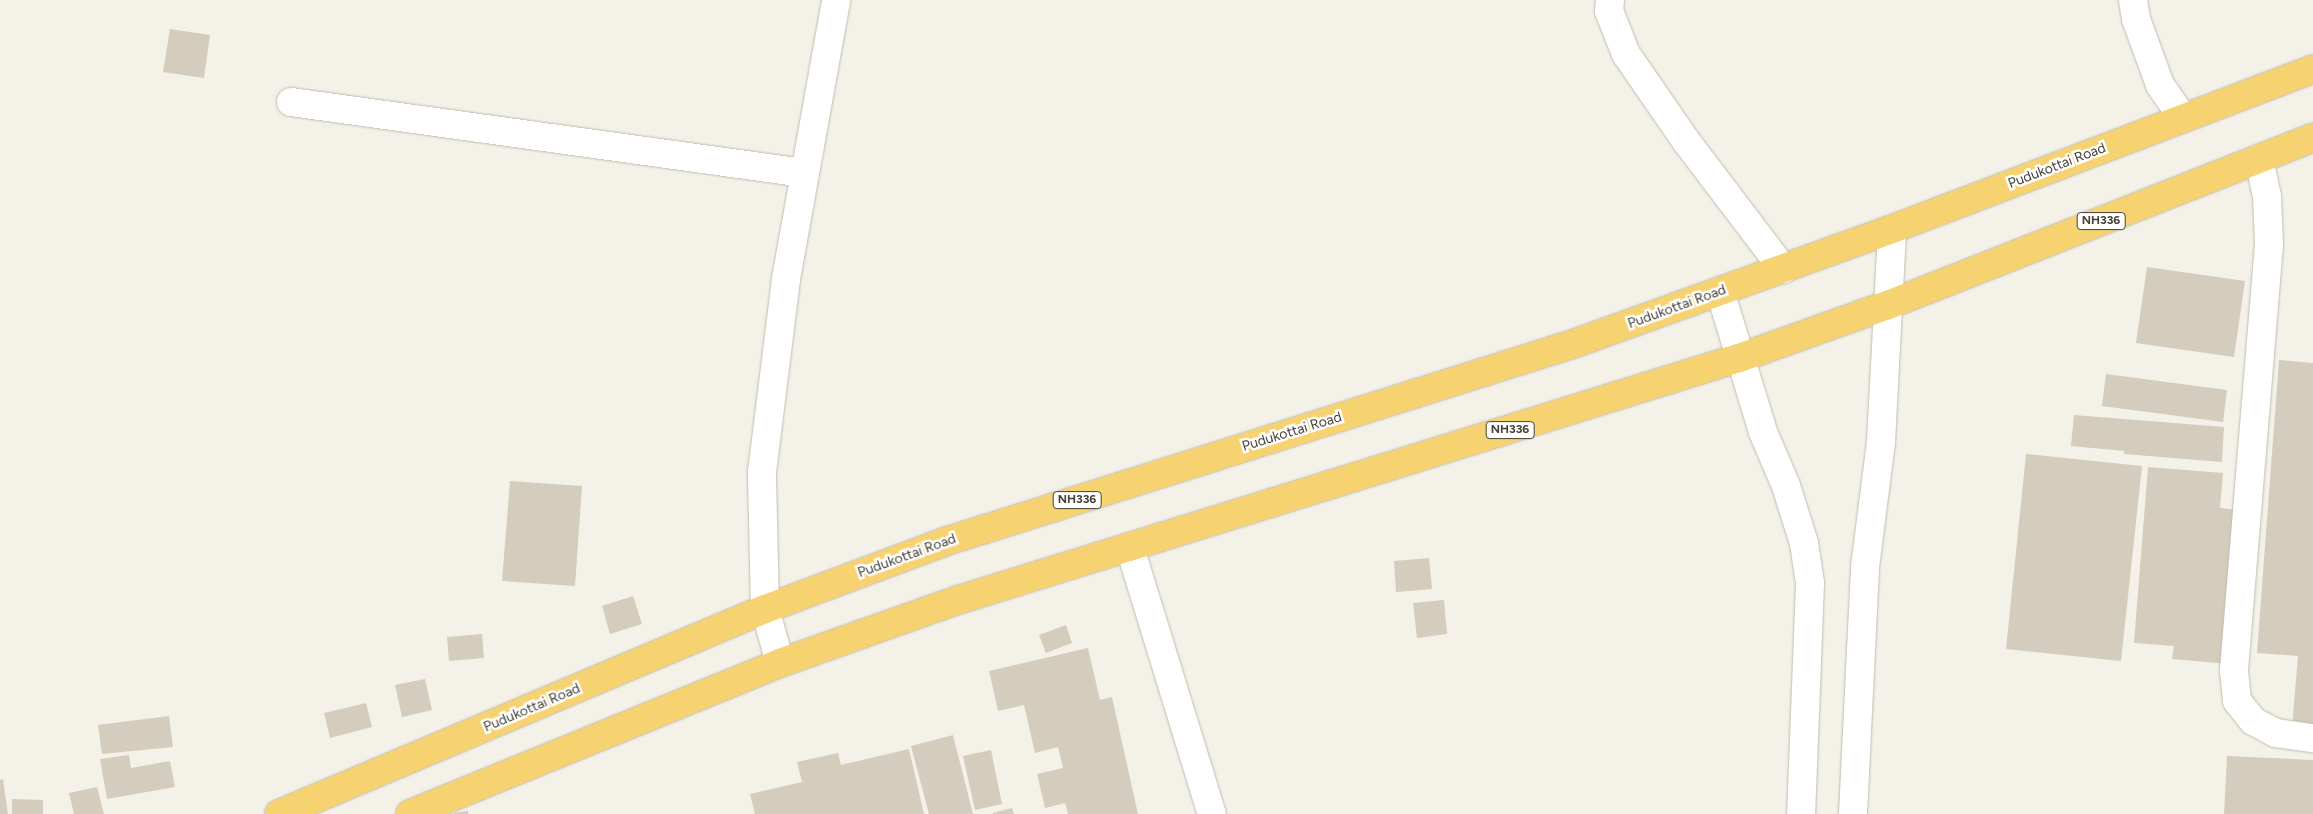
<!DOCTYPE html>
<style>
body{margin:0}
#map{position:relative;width:2313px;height:814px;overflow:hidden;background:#f3f1e8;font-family:Figtree,sans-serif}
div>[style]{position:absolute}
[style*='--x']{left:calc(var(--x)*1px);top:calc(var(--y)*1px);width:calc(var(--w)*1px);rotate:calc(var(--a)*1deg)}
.building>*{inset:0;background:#d4cdbe}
.roads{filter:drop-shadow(0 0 1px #c1bcae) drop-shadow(0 0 1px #c1bcae)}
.minor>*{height:28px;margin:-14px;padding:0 14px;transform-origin:14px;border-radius:14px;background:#fff}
.highway>*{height:28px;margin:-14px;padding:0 14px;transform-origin:14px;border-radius:14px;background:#f6d271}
span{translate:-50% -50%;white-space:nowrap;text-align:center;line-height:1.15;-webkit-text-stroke:5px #fff;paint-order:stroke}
.shield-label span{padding:1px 4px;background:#fff;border:1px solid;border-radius:4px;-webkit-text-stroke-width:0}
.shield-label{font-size:12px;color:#464137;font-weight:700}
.street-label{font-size:14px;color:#464137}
</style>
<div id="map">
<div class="building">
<i style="clip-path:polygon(170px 29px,210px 35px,204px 78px,163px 72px)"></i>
<i style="clip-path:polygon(2147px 267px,2245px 281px,2234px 357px,2136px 343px)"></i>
<i style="clip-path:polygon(2279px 360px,2313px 363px,2313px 729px,2292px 727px,2298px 656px,2257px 653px)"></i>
<i style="clip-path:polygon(2106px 374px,2227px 390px,2223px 422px,2102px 406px)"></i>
<i style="clip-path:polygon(2074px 415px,2224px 427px,2222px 462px,2124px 454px,2124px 451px,2071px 446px)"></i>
<i style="clip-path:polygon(2026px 454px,2142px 466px,2121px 661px,2006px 649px)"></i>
<i style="clip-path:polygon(2148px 467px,2223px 473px,2220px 508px,2241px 510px,2229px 664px,2172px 659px,2174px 646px,2134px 643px)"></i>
<i style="clip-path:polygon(510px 481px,582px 486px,575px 586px,502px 581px)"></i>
<i style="clip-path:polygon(1429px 558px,1432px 589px,1396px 592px,1394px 561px)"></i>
<i style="clip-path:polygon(633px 596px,642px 624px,610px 634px,602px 606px)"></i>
<i style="clip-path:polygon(1444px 600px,1447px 634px,1417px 638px,1413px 603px)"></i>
<i style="clip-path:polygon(1066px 625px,1072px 643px,1046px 653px,1039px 635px)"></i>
<i style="clip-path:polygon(482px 634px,484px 658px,449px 661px,447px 637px)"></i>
<i style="clip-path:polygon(1088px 648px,1100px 700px,1112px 697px,1138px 814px,1068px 814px,1065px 803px,1045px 808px,1037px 774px,1063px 768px,1058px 747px,1035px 753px,1024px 705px,998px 711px,989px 671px)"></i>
<i style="clip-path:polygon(425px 679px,432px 710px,402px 717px,395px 685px)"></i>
<i style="clip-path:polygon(366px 703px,372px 727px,330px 738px,324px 713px)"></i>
<i style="clip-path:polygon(169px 716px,173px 747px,102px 754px,98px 725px)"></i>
<i style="clip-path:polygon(953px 735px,973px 814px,929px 814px,911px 746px)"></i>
<i style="clip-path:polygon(909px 749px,924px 814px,755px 814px,750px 794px,802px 782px,797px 762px,838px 753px,841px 765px)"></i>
<i style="clip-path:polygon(991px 750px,1002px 804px,975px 810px,963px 756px)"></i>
<i style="clip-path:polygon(129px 755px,131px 768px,170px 761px,175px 787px,107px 799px,100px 759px)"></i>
<i style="clip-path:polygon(2227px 756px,2313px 760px,2313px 814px,2224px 814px)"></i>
<i style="clip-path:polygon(3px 779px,8px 814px,0 814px,0 780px)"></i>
<i style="clip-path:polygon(97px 787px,104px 814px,74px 814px,69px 793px)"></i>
<i style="clip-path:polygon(12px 799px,43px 800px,43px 814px,12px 814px)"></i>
<i style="clip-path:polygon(1012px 808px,1014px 814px,993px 814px,993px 813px)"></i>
<i style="clip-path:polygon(468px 811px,468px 814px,454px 814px,454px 813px)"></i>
</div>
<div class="roads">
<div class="minor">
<i style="--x:1610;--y:0;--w:11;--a:95"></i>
<i style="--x:1609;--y:11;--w:46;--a:68.4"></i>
<i style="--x:1626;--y:54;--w:106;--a:55.4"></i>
<i style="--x:1686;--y:141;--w:161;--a:52.8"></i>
<i style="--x:2133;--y:0;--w:19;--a:81"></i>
<i style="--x:2136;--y:19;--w:70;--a:70"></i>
<i style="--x:2160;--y:85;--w:40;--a:55.1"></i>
<i style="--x:291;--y:102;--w:518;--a:7.88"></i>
<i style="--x:2259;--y:159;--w:38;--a:78"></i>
<i style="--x:2267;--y:196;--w:48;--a:87.6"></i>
<i style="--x:2269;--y:244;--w:428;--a:94.7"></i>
<i style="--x:2234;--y:671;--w:30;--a:84"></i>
<i style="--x:2237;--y:701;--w:26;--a:51"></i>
<i style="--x:2253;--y:721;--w:26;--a:28"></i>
<i style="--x:2276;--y:733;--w:37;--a:8"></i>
<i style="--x:1720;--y:291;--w:147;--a:73"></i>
<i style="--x:1763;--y:432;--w:59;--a:66.9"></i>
<i style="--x:1786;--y:486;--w:60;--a:72.5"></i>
<i style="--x:1804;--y:543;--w:40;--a:81.5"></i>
<i style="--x:1810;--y:583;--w:231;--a:92.2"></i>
<i style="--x:1130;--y:548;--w:278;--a:72.9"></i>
<i style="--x:780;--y:663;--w:56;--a:-105.5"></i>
<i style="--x:765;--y:609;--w:137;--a:-91.3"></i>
<i style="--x:762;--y:472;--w:194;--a:-82.9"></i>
<i style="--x:786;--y:279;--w:283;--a:-79.8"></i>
<i style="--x:1853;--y:814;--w:247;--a:-87.2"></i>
<i style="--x:1865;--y:567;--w:126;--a:-82.7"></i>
<i style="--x:1881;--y:442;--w:213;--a:-87"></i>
</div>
<div class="highway">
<i style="--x:279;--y:814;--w:527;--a:-22.87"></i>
<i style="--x:765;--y:609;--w:194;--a:-20.5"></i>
<i style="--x:947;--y:541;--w:656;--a:-17.47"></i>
<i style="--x:1573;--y:344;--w:339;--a:-19.8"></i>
<i style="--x:1892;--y:229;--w:450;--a:-20.8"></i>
<i style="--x:410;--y:814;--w:400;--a:-22.2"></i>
<i style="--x:780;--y:663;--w:189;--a:-19.5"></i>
<i style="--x:958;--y:600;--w:818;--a:-17.22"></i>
<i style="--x:1739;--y:358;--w:158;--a:-19.6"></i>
<i style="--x:1888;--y:305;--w:457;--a:-21.5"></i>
</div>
</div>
<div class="shield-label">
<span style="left:2101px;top:221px">NH336</span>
<span style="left:1510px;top:430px">NH336</span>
<span style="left:1077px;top:500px">NH336</span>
</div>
<div class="street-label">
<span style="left:2057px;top:166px;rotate:-21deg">Pudukottai Road</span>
<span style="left:1677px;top:307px;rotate:-20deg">Pudukottai Road</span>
<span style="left:1292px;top:432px;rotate:-17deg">Pudukottai Road</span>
<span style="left:907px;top:556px;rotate:-20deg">Pudukottai Road</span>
<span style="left:532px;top:708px;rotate:-23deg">Pudukottai Road</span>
</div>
</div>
